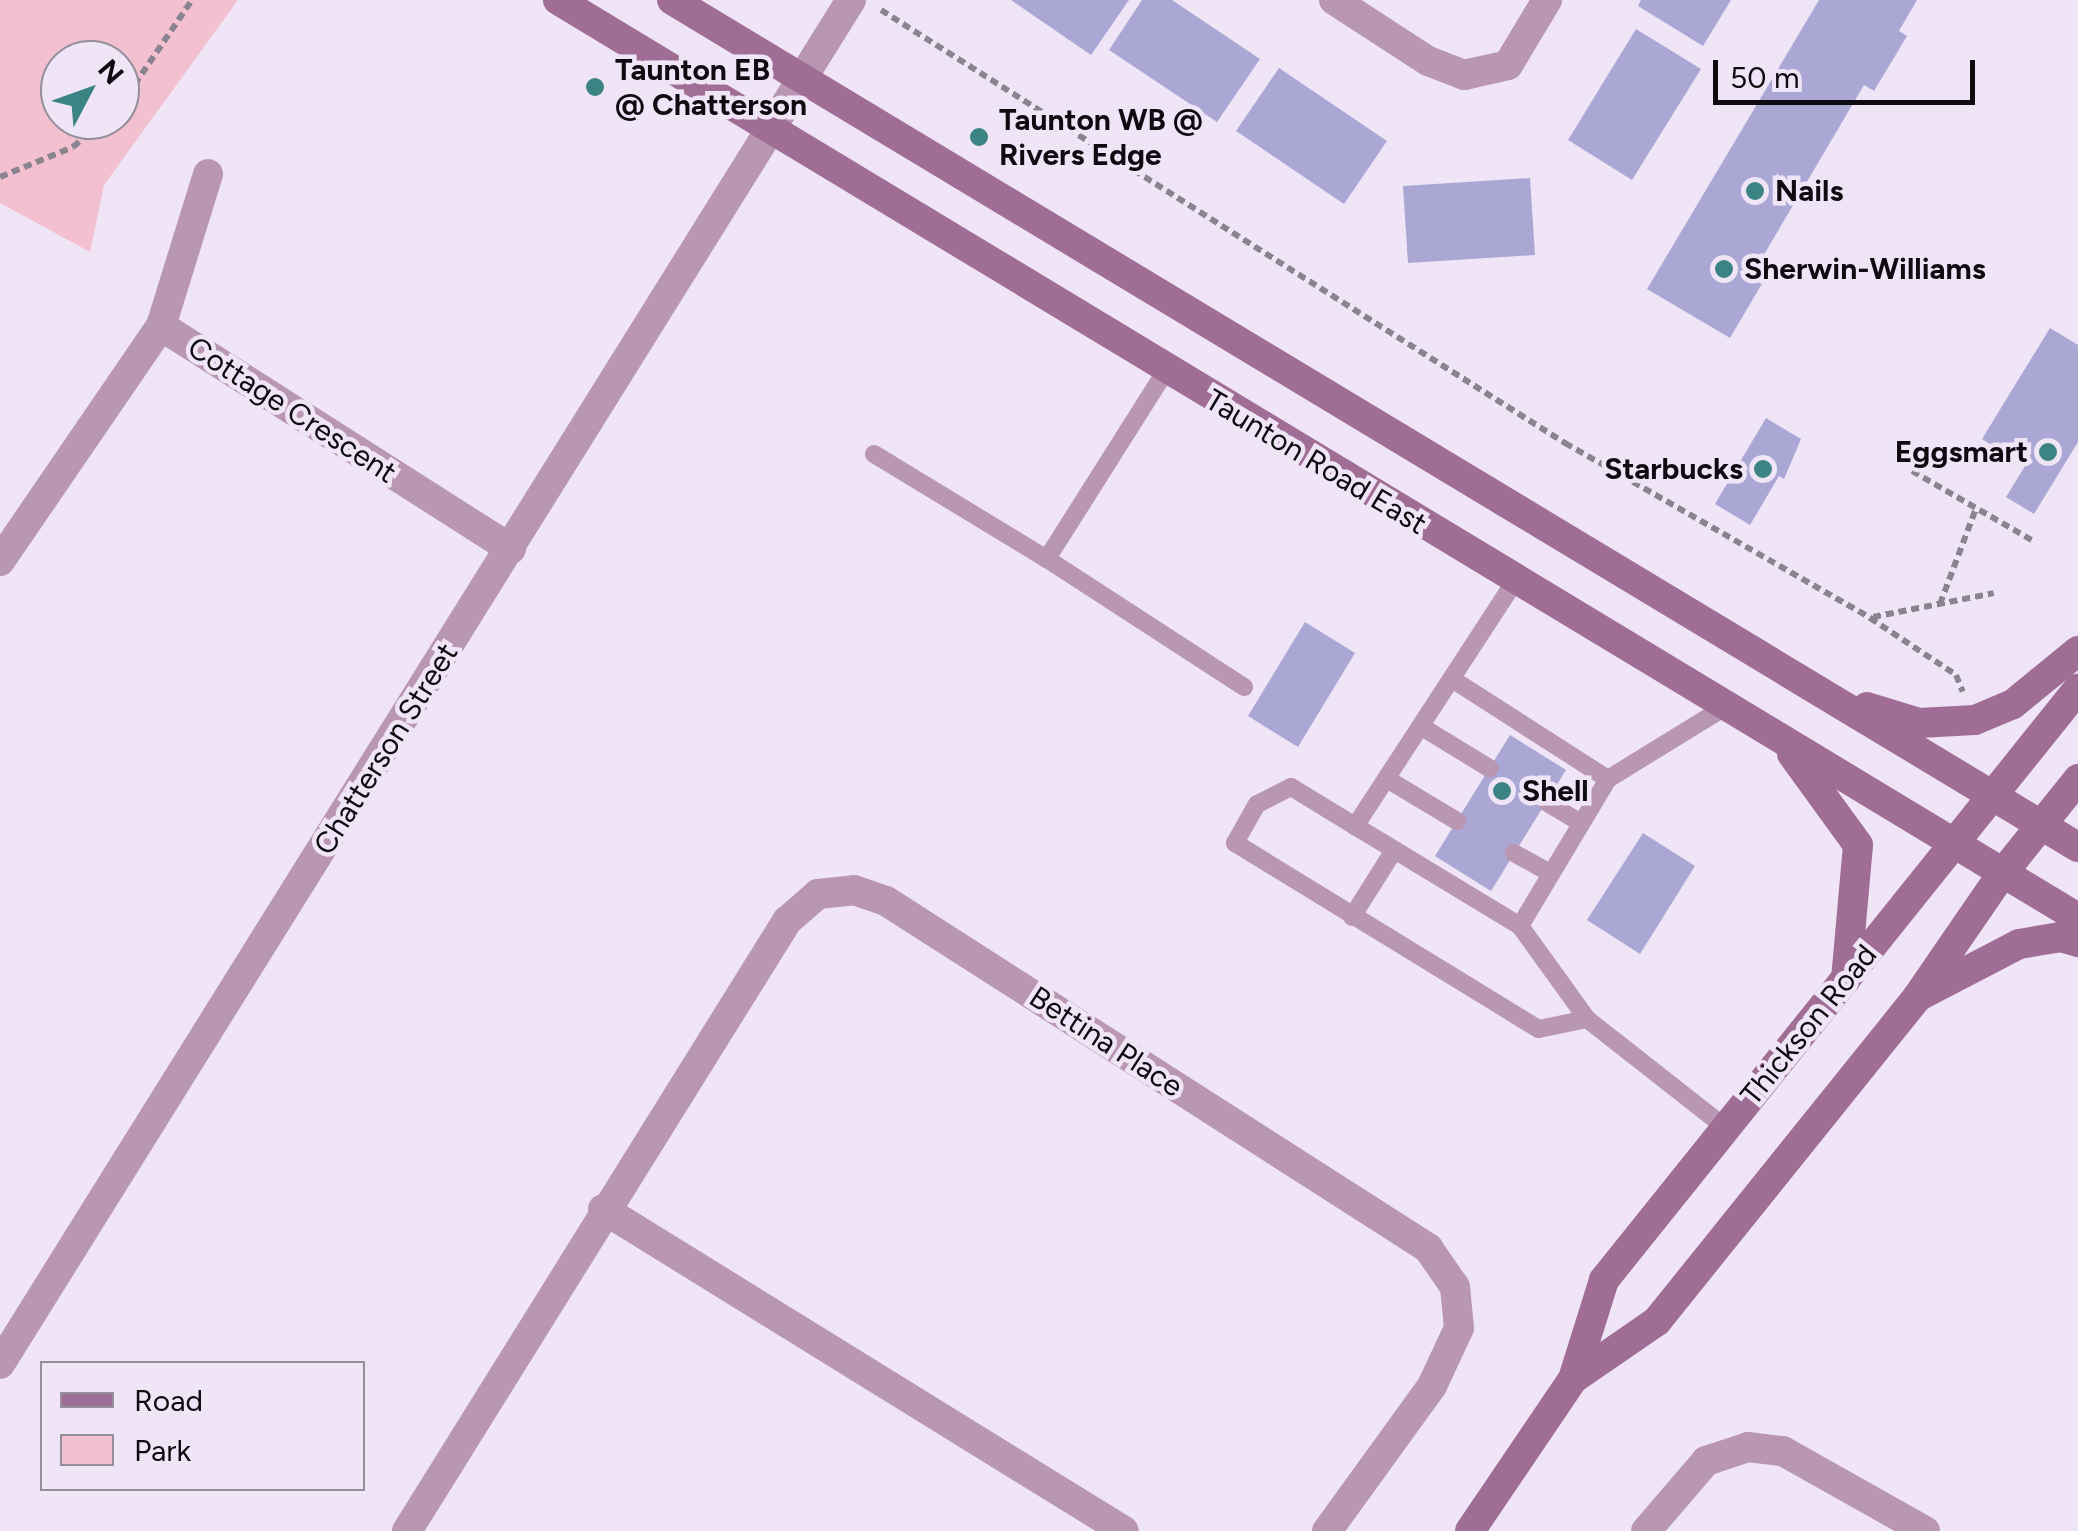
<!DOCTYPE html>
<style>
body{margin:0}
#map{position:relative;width:2078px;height:1531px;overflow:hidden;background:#efe5f7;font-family:Figtree,sans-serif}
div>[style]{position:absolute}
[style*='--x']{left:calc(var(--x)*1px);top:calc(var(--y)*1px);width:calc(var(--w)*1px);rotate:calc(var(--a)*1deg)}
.green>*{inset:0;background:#f2c0cf}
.building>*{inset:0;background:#aaa7d4}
.path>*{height:6px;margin-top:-3px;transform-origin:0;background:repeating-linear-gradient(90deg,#8a8390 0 8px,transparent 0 13px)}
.lane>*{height:18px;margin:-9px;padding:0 9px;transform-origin:9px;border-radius:9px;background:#b996b1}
.street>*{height:30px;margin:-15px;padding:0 15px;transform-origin:15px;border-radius:15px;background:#b996b1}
.secondary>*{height:30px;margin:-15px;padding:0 15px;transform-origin:15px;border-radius:15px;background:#a06d95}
.dots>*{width:28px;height:28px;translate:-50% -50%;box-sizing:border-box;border:5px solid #efe5f7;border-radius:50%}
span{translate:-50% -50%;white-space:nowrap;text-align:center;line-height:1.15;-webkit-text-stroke:9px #efe5f7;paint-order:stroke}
.poi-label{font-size:30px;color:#0e0b11;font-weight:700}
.left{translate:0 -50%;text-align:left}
.right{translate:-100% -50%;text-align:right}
.street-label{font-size:30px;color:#0e0b11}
.legend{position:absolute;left:40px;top:1361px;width:325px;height:130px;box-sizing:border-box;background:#efe5f7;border:2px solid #958e9b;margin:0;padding:12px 18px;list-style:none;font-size:30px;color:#0e0b11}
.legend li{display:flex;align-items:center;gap:20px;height:50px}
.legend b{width:50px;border:2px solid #958e9b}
.north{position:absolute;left:40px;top:40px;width:100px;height:100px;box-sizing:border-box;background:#efe5f7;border:2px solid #958e9b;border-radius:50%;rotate:49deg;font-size:28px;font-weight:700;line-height:40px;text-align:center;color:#0e0b11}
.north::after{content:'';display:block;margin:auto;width:35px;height:45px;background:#3c8483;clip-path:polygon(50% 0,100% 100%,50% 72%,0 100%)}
.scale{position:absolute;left:1713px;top:60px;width:262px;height:45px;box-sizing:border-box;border:5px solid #0e0b11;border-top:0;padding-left:12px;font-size:30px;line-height:35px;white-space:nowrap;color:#0e0b11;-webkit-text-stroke:8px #efe5f7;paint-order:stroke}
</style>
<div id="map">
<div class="green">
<i style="clip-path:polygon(evenodd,0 0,238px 0,104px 185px,90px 252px,0 203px,0 0,60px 60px,120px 60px,120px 120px,60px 120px,60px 60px)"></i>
</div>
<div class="building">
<i style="clip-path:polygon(1011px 0,1129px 0,1091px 55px)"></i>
<i style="clip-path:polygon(1142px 0,1172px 0,1260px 59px,1217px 122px,1109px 50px)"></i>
<i style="clip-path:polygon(1641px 0,1731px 0,1703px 46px,1638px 6px)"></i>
<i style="clip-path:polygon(1819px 0,1917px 0,1899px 31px,1907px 36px,1874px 91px,1864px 85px,1762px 258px,1773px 265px,1730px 338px,1647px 289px)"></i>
<i style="clip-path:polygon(1636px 29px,1701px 69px,1632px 180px,1568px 140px)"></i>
<i style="clip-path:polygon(1279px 68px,1387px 141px,1344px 204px,1236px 131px)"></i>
<i style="clip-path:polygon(1530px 178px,1535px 255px,1408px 263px,1403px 186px)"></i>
<i style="clip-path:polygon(2050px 328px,2078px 345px,2078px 442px,2034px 514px,2006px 497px,2025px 466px,1982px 439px)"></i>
<i style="clip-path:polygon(1766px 418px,1801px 439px,1784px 479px,1779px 476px,1750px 525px,1715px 504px)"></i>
<i style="clip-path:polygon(1305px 622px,1355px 653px,1298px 747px,1248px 716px)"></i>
<i style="clip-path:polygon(1510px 735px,1566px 770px,1491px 891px,1435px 856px)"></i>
<i style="clip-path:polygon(1643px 833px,1695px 866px,1640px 954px,1587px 920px)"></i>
</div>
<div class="path">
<i style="--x:881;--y:10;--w:810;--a:32.34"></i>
<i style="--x:1565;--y:443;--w:352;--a:29.8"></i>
<i style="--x:1870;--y:618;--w:103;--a:33.5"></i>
<i style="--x:1956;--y:675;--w:18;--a:68"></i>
<i style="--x:120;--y:106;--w:128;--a:-55.8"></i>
<i style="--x:0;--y:177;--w:79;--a:-22.3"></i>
<i style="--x:73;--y:147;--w:41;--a:-41.1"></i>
<i style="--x:1912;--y:471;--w:142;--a:30"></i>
<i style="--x:1940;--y:604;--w:103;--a:-69.4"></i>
<i style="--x:1873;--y:617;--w:123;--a:-11.2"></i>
</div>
<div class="lane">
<i style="--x:1165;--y:372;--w:221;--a:122.3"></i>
<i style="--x:1047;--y:559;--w:235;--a:33"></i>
<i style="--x:874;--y:454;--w:202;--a:31.3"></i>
<i style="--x:1515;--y:581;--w:293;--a:123.1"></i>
<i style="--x:1355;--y:826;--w:193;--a:31.2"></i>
<i style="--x:1520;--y:926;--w:115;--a:54.2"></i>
<i style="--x:1587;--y:1019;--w:177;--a:38.1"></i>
<i style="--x:1452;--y:679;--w:185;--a:32.7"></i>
<i style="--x:1608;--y:779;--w:171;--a:120.9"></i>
<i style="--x:1422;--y:727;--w:79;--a:31.5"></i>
<i style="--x:1387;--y:779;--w:82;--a:31"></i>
<i style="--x:1608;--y:779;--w:137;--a:-31.6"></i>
<i style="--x:1546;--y:802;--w:41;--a:31"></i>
<i style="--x:1355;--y:826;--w:75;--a:-148.6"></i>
<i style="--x:1291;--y:787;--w:38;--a:153"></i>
<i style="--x:1257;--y:804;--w:45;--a:119.4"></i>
<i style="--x:1235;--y:843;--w:356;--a:31.5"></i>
<i style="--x:1539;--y:1029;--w:49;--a:-11.8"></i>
<i style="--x:1514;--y:853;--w:41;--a:29.1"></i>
<i style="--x:1352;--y:917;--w:77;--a:-57.8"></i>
</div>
<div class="street">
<i style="--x:1334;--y:0;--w:112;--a:33"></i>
<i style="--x:1428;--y:61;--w:39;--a:21"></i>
<i style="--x:1464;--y:75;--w:45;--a:-12.8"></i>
<i style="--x:1508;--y:65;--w:76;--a:-59"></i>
<i style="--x:161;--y:326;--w:415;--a:32.5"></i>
<i style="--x:0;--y:561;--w:285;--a:-55.6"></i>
<i style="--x:161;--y:326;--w:159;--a:-72.8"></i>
<i style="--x:603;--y:1209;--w:612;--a:31.72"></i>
<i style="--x:0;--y:1364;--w:1608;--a:-58.04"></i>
<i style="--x:407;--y:1531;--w:719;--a:-58.08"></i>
<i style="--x:787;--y:921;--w:41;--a:-41.1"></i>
<i style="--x:818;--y:894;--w:36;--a:-6"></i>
<i style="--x:854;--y:890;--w:34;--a:19"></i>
<i style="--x:886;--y:901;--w:644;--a:32.63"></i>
<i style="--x:1428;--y:1248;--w:47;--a:55.3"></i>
<i style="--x:1455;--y:1287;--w:41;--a:84.4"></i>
<i style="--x:1459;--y:1328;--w:64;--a:115"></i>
<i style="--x:1432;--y:1386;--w:179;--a:125.9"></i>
<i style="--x:1646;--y:1531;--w:92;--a:-49.4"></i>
<i style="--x:1706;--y:1461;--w:44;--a:-18.4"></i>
<i style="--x:1748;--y:1447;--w:35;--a:7"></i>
<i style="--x:1783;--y:1451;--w:163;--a:29.4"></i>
</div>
<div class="secondary">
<i style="--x:558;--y:0;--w:1776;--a:31.13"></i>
<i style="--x:672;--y:0;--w:1641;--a:31.07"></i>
<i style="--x:1867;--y:707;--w:54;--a:17.1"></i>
<i style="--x:1919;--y:723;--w:56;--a:-3.1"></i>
<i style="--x:1975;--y:720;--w:41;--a:-22.8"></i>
<i style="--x:2013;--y:704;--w:84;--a:-39.2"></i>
<i style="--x:1792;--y:754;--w:112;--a:54"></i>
<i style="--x:1858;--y:845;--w:135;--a:95.1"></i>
<i style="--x:1921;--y:995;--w:110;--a:-27.5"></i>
<i style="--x:2019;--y:944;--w:43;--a:-9.5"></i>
<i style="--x:2061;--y:937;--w:18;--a:16"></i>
<i style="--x:1573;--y:1379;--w:102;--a:-34.6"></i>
<i style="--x:1657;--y:1321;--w:417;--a:-51.2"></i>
<i style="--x:1918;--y:996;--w:148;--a:-55.5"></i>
<i style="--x:2002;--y:874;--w:122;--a:-51.3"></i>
<i style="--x:1470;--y:1531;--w:184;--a:-55.9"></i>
<i style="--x:1573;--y:1379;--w:104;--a:-72.6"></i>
<i style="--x:1604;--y:1280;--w:758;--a:-51.27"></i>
</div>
<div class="dots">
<i style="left:595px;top:87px;background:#3c8483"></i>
<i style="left:979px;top:137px;background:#3c8483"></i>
<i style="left:1755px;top:191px;background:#3c8483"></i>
<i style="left:1724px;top:269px;background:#3c8483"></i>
<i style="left:2048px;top:452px;background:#3c8483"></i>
<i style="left:1763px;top:469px;background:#3c8483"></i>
<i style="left:1502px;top:791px;background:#3c8483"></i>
</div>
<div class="poi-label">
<span class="left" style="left:615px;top:87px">Taunton EB<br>@ Chatterson</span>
<span class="left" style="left:999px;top:137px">Taunton WB @<br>Rivers Edge</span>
<span class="left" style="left:1775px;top:191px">Nails</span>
<span class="left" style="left:1744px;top:269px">Sherwin-Williams</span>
<span class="right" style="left:2028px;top:452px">Eggsmart</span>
<span class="right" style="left:1743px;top:469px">Starbucks</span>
<span class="left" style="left:1522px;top:791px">Shell</span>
</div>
<div class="street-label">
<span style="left:292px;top:410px;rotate:33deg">Cottage Crescent</span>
<span style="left:1316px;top:462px;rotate:31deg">Taunton Road East</span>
<span style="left:386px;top:749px;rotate:-58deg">Chatterson Street</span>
<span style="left:1809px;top:1025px;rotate:-51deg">Thickson Road</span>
<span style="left:1106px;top:1042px;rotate:33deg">Bettina Place</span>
</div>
<ul class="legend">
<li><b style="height:12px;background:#a06d95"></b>Road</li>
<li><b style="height:28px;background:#f2c0cf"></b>Park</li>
</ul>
<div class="north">N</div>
<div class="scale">50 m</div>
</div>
